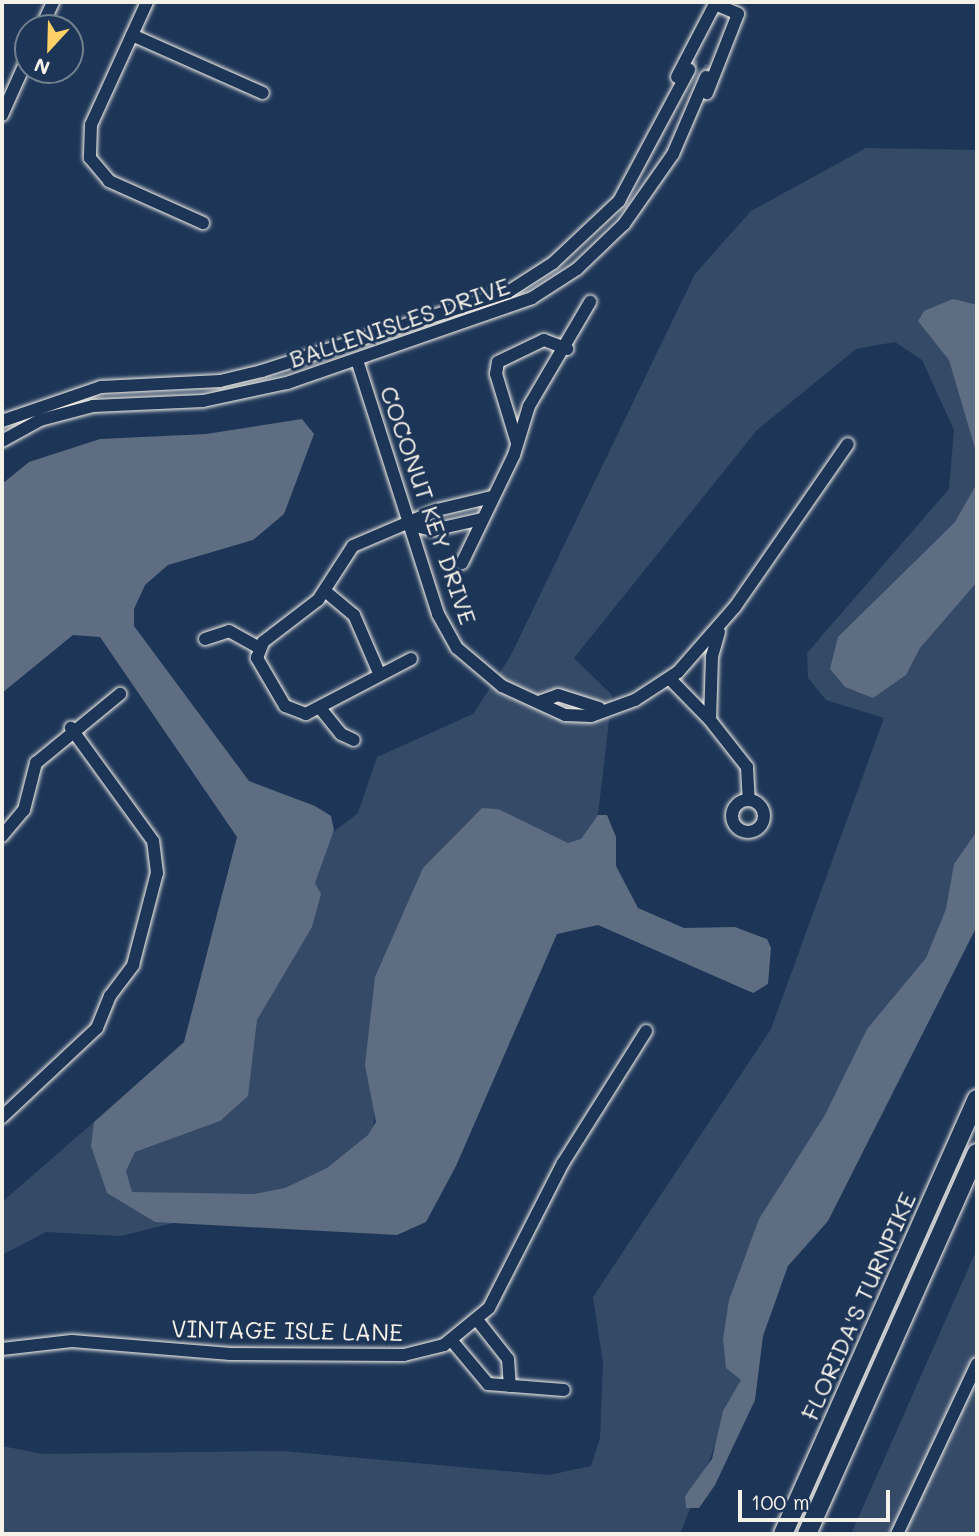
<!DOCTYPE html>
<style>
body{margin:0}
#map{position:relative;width:979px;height:1536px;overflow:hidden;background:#1d3557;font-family:Mali,sans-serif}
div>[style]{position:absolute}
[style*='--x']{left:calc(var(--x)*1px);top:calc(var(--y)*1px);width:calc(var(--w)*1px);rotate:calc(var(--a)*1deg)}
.green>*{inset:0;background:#354a67}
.water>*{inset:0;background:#5e6d82}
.minor-tunnel>*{height:12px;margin-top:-6px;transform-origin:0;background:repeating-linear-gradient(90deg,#3d516d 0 12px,transparent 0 18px)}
.roads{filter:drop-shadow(0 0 2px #f4f1e8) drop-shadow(0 0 2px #f4f1e8)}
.minor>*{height:12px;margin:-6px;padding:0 6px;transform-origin:6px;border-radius:6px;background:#1d3557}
.minor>.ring{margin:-6px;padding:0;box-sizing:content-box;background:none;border:12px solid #1d3557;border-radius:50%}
.highway>*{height:18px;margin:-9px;padding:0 9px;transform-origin:9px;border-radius:9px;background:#1d3557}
span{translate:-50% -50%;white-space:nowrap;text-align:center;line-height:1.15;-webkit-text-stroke:6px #1d3557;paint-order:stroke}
.street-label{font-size:24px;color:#f4f1e8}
.frame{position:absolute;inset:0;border:4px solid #f4f1e8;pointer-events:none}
.north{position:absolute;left:14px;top:14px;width:70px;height:70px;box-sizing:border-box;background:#1d3557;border:2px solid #738091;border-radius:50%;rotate:202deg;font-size:19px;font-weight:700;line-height:28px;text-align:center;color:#f4f1e8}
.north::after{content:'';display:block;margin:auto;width:24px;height:32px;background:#ffd166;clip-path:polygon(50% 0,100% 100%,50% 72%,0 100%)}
.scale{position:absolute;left:738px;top:1490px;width:152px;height:32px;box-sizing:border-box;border:4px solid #f4f1e8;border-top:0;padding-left:9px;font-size:21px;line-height:24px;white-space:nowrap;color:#f4f1e8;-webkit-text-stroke:5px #1d3557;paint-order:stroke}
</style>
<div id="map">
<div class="green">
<i style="clip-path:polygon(866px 148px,977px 150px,977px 844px,902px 1019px,772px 1209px,741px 1380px,680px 1534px,2px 1534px,2px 1446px,43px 1454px,283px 1451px,549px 1475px,591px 1466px,600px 1438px,603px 1363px,593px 1297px,771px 1029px,884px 718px,826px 700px,808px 678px,807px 653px,949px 489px,954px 430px,922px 360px,895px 342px,856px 349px,757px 430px,574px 658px,612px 695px,598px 815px,584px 850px,386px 991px,372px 1144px,308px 1190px,121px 1236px,46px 1232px,2px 1255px,2px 1202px,94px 1122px,196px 1120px,242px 1050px,317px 845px,358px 813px,377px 757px,473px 714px,510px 657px,695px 274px,751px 211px)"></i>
<i style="clip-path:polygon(977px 1249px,977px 1534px,851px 1534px)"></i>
</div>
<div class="water">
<i style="clip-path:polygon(953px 299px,977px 305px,977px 455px,949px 360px,918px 321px,924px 311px)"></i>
<i style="clip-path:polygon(302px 419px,314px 434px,284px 514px,253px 540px,168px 565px,145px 585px,134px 609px,134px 626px,249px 781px,315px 806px,331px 816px,334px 830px,315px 883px,321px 894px,312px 927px,257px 1020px,248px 1096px,220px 1121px,135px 1152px,126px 1171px,132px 1192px,254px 1194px,285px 1188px,327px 1168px,368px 1135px,376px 1122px,365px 1065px,375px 977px,423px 868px,482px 808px,498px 809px,568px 843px,581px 839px,598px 815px,607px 815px,616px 837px,616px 866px,638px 908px,684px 928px,735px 927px,767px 939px,771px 948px,768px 984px,753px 993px,598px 925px,557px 934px,456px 1166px,426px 1222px,397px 1235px,155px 1222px,107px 1193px,91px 1146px,94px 1122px,184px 1042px,237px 837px,100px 637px,73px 635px,2px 693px,2px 484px,29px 462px,100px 439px,206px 434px)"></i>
<i style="clip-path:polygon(977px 483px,977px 582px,920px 648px,906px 675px,873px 698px,845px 687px,830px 669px,838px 637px,955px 522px)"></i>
<i style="clip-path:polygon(977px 831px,977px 926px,828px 1221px,788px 1266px,763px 1336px,755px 1400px,715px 1485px,699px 1508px,686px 1508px,685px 1496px,712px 1459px,723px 1411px,741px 1380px,726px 1368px,723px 1339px,729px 1300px,759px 1219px,825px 1115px,867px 1029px,926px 958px,946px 909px,954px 864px)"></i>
</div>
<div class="minor-tunnel">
<i style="--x:689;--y:70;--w:17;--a:-69"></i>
<i style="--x:706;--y:77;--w:16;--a:-68"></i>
</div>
<div class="roads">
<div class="minor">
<i style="--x:147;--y:2;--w:135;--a:114.5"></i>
<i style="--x:91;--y:125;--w:33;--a:92"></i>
<i style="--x:90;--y:158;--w:30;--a:50"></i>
<i style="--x:109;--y:181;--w:103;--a:24.1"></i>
<i style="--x:41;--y:28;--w:29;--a:-65"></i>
<i style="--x:132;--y:35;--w:143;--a:23.9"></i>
<i style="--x:677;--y:77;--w:82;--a:-62.5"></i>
<i style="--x:715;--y:4;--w:25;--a:23"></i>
<i style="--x:738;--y:14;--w:85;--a:111.4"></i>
<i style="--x:2;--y:115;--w:64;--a:-65.9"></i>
<i style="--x:357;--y:360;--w:267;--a:72.3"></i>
<i style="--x:438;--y:614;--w:39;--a:61"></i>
<i style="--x:457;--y:648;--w:59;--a:40.2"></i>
<i style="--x:502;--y:686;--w:69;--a:24.7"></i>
<i style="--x:565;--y:715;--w:26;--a:2"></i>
<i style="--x:591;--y:716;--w:47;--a:-20"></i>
<i style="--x:635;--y:700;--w:51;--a:-33.1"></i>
<i style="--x:678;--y:672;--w:86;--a:-48.8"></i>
<i style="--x:735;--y:607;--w:198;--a:-55.3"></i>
<i style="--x:2;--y:421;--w:105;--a:-19"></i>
<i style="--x:101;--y:387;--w:119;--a:-2.9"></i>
<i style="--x:220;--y:381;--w:43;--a:-13.4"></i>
<i style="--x:262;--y:371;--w:258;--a:-17.8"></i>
<i style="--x:508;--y:292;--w:54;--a:-32.8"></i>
<i style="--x:553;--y:263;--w:91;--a:-43.2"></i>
<i style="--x:619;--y:201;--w:149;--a:-61.9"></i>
<i style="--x:2;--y:441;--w:43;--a:-28.9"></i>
<i style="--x:40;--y:420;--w:55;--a:-14.8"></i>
<i style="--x:93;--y:406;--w:110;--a:-2.6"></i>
<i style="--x:203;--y:401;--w:86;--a:-12.1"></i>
<i style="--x:287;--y:383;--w:259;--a:-19.1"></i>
<i style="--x:532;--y:298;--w:54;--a:-32.8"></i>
<i style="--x:577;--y:269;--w:65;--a:-43.8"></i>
<i style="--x:624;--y:224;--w:85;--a:-55"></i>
<i style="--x:673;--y:154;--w:84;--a:-66.8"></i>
<i style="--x:517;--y:443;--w:72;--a:-106.9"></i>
<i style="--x:496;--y:374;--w:12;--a:-81"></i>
<i style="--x:498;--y:362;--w:51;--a:-25.6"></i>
<i style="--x:544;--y:340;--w:25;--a:21"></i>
<i style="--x:411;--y:525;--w:23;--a:13"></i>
<i style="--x:433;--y:530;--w:50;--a:-12.7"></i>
<i style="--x:462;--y:563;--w:120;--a:-64.3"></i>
<i style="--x:514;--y:455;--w:51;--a:-73"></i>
<i style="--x:529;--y:406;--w:121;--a:-59.6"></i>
<i style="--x:325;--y:591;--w:38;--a:40"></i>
<i style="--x:354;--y:615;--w:63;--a:66.7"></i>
<i style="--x:719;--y:632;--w:26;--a:106"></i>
<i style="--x:712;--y:657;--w:63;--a:91.8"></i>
<i style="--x:710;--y:720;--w:60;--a:51.8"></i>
<i style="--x:747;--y:767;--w:33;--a:87"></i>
<i style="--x:205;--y:639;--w:25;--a:-18"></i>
<i style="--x:229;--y:631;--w:35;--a:29"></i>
<i style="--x:411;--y:659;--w:119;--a:152.4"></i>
<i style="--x:306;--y:714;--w:22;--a:-159"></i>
<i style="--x:285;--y:706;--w:56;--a:-120.3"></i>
<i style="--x:257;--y:658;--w:17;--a:-69"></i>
<i style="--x:263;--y:642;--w:69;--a:-37.4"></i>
<i style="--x:318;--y:600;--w:64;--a:-57.1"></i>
<i style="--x:353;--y:546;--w:91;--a:-23.2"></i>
<i style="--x:437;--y:510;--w:57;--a:-13.3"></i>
<i style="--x:670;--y:679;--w:57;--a:45.7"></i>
<i style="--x:539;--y:702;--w:20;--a:-20"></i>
<i style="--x:558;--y:695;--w:43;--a:17.6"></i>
<i style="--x:320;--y:708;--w:33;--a:51"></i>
<i style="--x:341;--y:734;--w:14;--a:25"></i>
<i class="ring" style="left:732px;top:800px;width:20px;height:20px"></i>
<i style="--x:2;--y:836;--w:34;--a:-50"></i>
<i style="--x:24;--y:810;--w:49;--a:-75.7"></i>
<i style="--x:36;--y:763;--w:109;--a:-39.4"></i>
<i style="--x:2;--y:1117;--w:130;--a:-43.1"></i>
<i style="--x:97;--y:1028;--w:35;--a:-68"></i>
<i style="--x:110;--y:996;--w:39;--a:-53"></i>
<i style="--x:133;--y:965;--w:95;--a:-75.4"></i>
<i style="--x:157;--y:873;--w:32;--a:-97"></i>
<i style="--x:153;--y:841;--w:140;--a:-126"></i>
<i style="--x:478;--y:1321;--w:48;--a:51.7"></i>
<i style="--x:508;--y:1359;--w:27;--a:86"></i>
<i style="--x:452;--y:1341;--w:56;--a:50.1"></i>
<i style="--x:488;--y:1384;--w:76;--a:4.5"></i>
<i style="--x:2;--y:1349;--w:70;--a:-6.5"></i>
<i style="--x:72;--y:1341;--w:159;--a:4.7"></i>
<i style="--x:230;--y:1354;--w:174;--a:0.3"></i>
<i style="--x:404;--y:1355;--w:41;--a:-14"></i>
<i style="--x:444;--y:1345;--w:58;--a:-39.4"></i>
<i style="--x:489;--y:1308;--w:163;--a:-63"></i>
<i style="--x:563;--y:1163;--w:156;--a:-57.8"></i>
<i style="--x:897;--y:1534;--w:188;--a:-64.8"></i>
</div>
<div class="highway">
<i style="--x:783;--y:1534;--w:476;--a:-66"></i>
<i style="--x:807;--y:1534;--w:417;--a:-66"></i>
</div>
</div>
<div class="street-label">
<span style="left:399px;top:322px;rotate:-19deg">BALLENISLES DRIVE</span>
<span style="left:429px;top:505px;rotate:71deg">COCONUT KEY DRIVE</span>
<span style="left:858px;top:1306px;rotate:-66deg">FLORIDA'S TURNPIKE</span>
<span style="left:287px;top:1330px;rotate:1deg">VINTAGE ISLE LANE</span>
</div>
<div class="frame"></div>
<div class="north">N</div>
<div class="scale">100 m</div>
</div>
